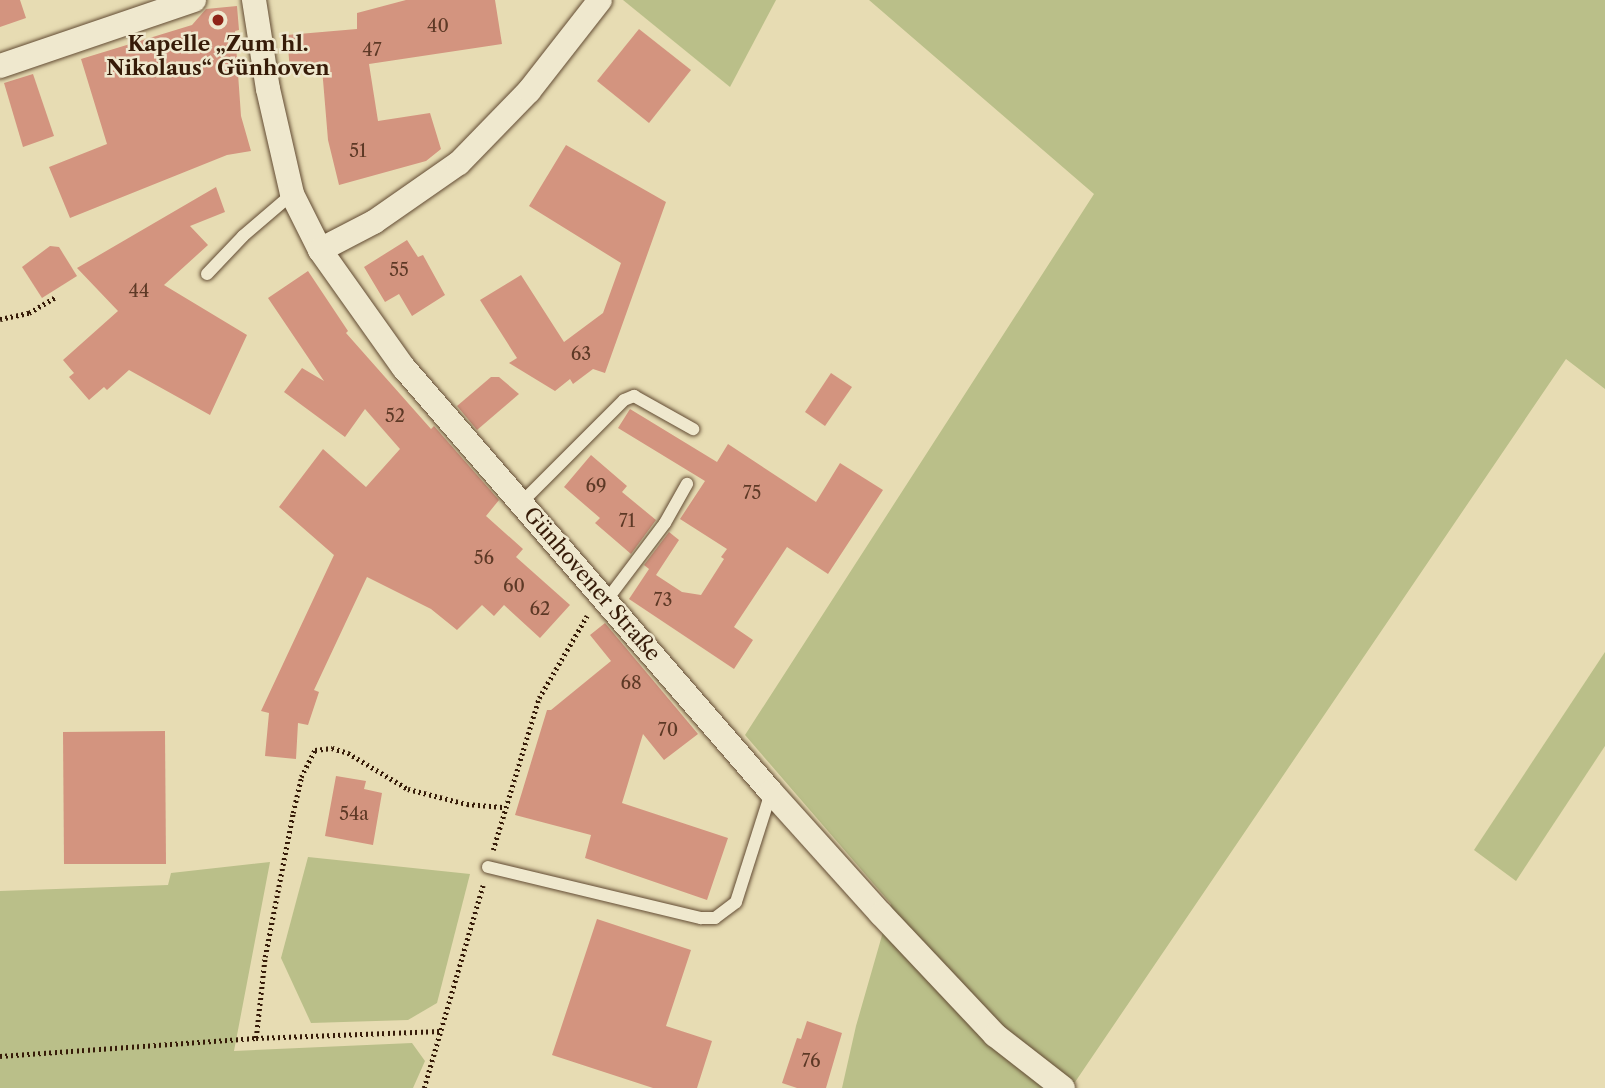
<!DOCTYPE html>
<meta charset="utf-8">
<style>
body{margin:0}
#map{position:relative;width:1605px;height:1088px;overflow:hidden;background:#e7dcb3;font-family:"Libre Caslon Text",serif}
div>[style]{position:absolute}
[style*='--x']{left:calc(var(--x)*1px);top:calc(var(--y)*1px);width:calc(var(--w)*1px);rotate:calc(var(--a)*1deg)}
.green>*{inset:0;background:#babf89}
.building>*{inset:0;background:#d3947f}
.path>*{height:4.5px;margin-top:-2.25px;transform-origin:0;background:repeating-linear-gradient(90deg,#361b08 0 2px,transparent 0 5.5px)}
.roads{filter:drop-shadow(0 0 2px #624b33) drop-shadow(0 0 2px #624b33)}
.lane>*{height:12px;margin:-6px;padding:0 6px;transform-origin:6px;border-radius:6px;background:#efe8ce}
.street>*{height:24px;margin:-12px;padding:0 12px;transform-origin:12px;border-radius:12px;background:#efe8ce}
.dots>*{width:19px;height:19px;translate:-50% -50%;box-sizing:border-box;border:4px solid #efe8ce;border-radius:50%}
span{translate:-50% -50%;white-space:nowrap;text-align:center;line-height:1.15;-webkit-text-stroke:5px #efe8ce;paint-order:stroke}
.number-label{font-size:18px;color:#5d3926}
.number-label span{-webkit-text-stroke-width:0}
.poi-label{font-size:21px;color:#361b08;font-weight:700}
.street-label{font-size:21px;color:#361b08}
</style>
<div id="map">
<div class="green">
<i style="clip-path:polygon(623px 0,776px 0,730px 87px)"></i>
<i style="clip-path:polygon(869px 0,1605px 0,1605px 389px,1566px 359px,1071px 1088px,842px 1088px,856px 1026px,891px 904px,745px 735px,1094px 194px)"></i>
<i style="clip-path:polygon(1605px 652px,1605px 746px,1516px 881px,1474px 850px)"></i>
<i style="clip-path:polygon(308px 857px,470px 874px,437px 1003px,408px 1020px,311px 1023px,281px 958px)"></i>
<i style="clip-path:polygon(270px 862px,234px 1051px,412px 1043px,425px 1061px,413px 1088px,0 1088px,0 891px,168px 885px,171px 873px)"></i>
</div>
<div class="building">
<i style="clip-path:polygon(0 0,20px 0,26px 18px,0 27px)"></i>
<i style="clip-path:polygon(406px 0,495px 0,502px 44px,369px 64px,378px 121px,430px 113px,441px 149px,426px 161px,339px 185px,328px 140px,322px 68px,290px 71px,287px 35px,357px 29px,357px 13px)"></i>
<i style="clip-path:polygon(237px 6px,239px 30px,235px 31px,241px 116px,251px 151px,227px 155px,70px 218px,49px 167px,107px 144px,81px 59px,192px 25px,206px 9px)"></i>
<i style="clip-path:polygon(639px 29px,691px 70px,649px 123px,597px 81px)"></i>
<i style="clip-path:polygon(33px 74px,54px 136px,23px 147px,4px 83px)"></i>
<i style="clip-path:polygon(566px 145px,666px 202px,605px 373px,593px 369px,573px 384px,570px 379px,555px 391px,509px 363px,517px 358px,480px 300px,521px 275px,564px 342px,603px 313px,621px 263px,529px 206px)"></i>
<i style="clip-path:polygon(216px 187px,225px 212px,190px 226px,208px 245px,164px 285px,247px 335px,210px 415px,129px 370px,107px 390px,104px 387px,89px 400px,69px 377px,74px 373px,63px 360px,118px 311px,77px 268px)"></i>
<i style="clip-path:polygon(407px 240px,418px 257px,423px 255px,445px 295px,412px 316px,399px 294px,385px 302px,364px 267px)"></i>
<i style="clip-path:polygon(50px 246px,59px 247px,77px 276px,42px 298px,22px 267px)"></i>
<i style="clip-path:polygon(308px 271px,348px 331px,346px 333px,431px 429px,434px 426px,499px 500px,486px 516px,523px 549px,516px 557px,570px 605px,540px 638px,504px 605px,494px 616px,482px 605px,457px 630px,431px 609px,367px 577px,314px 690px,319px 692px,308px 725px,298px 723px,296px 759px,265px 756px,269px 713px,261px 711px,334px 555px,279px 507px,323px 449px,366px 487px,400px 449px,365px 409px,345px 437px,284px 392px,302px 368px,324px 381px,268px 298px)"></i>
<i style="clip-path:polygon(831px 373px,852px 387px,825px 426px,805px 412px)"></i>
<i style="clip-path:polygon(491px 377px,499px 377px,519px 394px,477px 430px,457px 406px)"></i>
<i style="clip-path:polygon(630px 409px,717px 462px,728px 444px,816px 502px,840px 463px,883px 490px,828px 574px,787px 547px,734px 627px,753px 640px,734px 669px,629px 599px,649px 569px,644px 565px,669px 532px,679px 540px,656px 575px,682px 592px,701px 595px,724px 559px,721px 557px,727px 549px,680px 519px,705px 481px,618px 428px)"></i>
<i style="clip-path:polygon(591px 455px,627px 486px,622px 492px,656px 520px,631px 554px,595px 523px,600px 518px,564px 487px)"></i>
<i style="clip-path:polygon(605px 623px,698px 734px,664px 760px,643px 734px,622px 803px,728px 838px,707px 900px,585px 858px,591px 835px,515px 815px,547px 710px,551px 710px,611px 661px,590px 635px)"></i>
<i style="clip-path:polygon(165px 731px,166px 864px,64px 864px,63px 732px)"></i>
<i style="clip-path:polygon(336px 776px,366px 781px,364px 789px,382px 793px,373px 845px,325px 836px)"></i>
<i style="clip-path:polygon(597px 919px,691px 950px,666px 1026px,712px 1041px,697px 1088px,653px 1088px,552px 1055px)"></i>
<i style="clip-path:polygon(807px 1021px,842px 1033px,826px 1088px,797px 1088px,782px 1083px,797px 1038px,801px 1039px)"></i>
</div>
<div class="path">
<i style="--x:0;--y:319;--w:30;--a:-12"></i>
<i style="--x:29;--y:313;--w:31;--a:-31"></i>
<i style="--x:493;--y:850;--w:159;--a:-73.2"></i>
<i style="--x:539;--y:698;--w:95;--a:-59.7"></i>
<i style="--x:256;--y:1038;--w:81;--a:-83.7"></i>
<i style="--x:265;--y:957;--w:147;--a:-79"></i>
<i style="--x:293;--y:813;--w:37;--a:-77"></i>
<i style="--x:301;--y:777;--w:30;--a:-63"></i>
<i style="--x:315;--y:750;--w:17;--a:-7"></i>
<i style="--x:332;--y:748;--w:17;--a:17"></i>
<i style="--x:348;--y:753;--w:70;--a:31"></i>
<i style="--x:408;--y:789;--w:61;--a:14.3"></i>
<i style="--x:467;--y:804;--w:38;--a:5"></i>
<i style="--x:0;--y:1056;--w:257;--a:-4"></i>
<i style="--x:256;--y:1038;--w:185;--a:-2.2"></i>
<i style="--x:424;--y:1088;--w:211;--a:-73.8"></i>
</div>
<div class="roads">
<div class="lane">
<i style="--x:207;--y:274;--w:52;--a:-46.5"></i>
<i style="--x:243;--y:236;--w:65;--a:-40.6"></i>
<i style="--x:522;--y:502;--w:144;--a:-45"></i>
<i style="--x:624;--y:400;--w:11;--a:-22"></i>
<i style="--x:634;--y:396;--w:68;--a:29.2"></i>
<i style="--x:606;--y:601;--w:98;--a:-52.9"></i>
<i style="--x:665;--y:523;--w:45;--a:-60.6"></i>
<i style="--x:488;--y:867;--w:219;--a:13.5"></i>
<i style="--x:701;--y:918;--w:14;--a:0"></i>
<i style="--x:715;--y:918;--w:26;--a:-37"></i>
<i style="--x:736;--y:902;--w:115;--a:-72.3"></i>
</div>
<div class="street">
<i style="--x:254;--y:0;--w:90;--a:81.1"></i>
<i style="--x:268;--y:89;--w:108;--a:77.1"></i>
<i style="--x:292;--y:194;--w:63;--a:63.4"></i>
<i style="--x:320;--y:250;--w:145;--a:54.6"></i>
<i style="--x:404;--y:368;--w:561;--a:49.12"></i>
<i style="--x:771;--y:792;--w:164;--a:48"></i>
<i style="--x:881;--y:914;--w:166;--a:46.7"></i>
<i style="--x:995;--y:1035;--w:86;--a:37.9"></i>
<i style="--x:0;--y:66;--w:205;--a:-18.8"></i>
<i style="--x:320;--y:250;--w:61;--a:-27.4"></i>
<i style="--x:374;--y:222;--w:103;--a:-34.8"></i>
<i style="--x:459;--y:163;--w:100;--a:-45.8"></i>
<i style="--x:529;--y:91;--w:115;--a:-52"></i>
</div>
</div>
<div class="dots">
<i style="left:218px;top:20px;background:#8f2418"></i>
</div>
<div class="number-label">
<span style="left:438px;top:26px">40</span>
<span style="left:372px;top:50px">47</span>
<span style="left:358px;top:151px">51</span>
<span style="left:399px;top:270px">55</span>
<span style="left:139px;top:291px">44</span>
<span style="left:581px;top:354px">63</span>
<span style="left:395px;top:416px">52</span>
<span style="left:596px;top:486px">69</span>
<span style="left:752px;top:493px">75</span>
<span style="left:627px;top:521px">71</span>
<span style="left:484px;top:558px">56</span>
<span style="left:514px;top:586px">60</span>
<span style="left:663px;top:600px">73</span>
<span style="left:540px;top:609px">62</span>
<span style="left:631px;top:683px">68</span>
<span style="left:668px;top:730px">70</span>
<span style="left:354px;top:814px">54a</span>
<span style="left:811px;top:1061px">76</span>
</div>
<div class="poi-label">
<span style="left:218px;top:56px">Kapelle „Zum hl.<br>Nikolaus“ Günhoven</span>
</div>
<div class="street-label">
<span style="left:592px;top:584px;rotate:49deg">Günhovener Straße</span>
</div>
</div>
